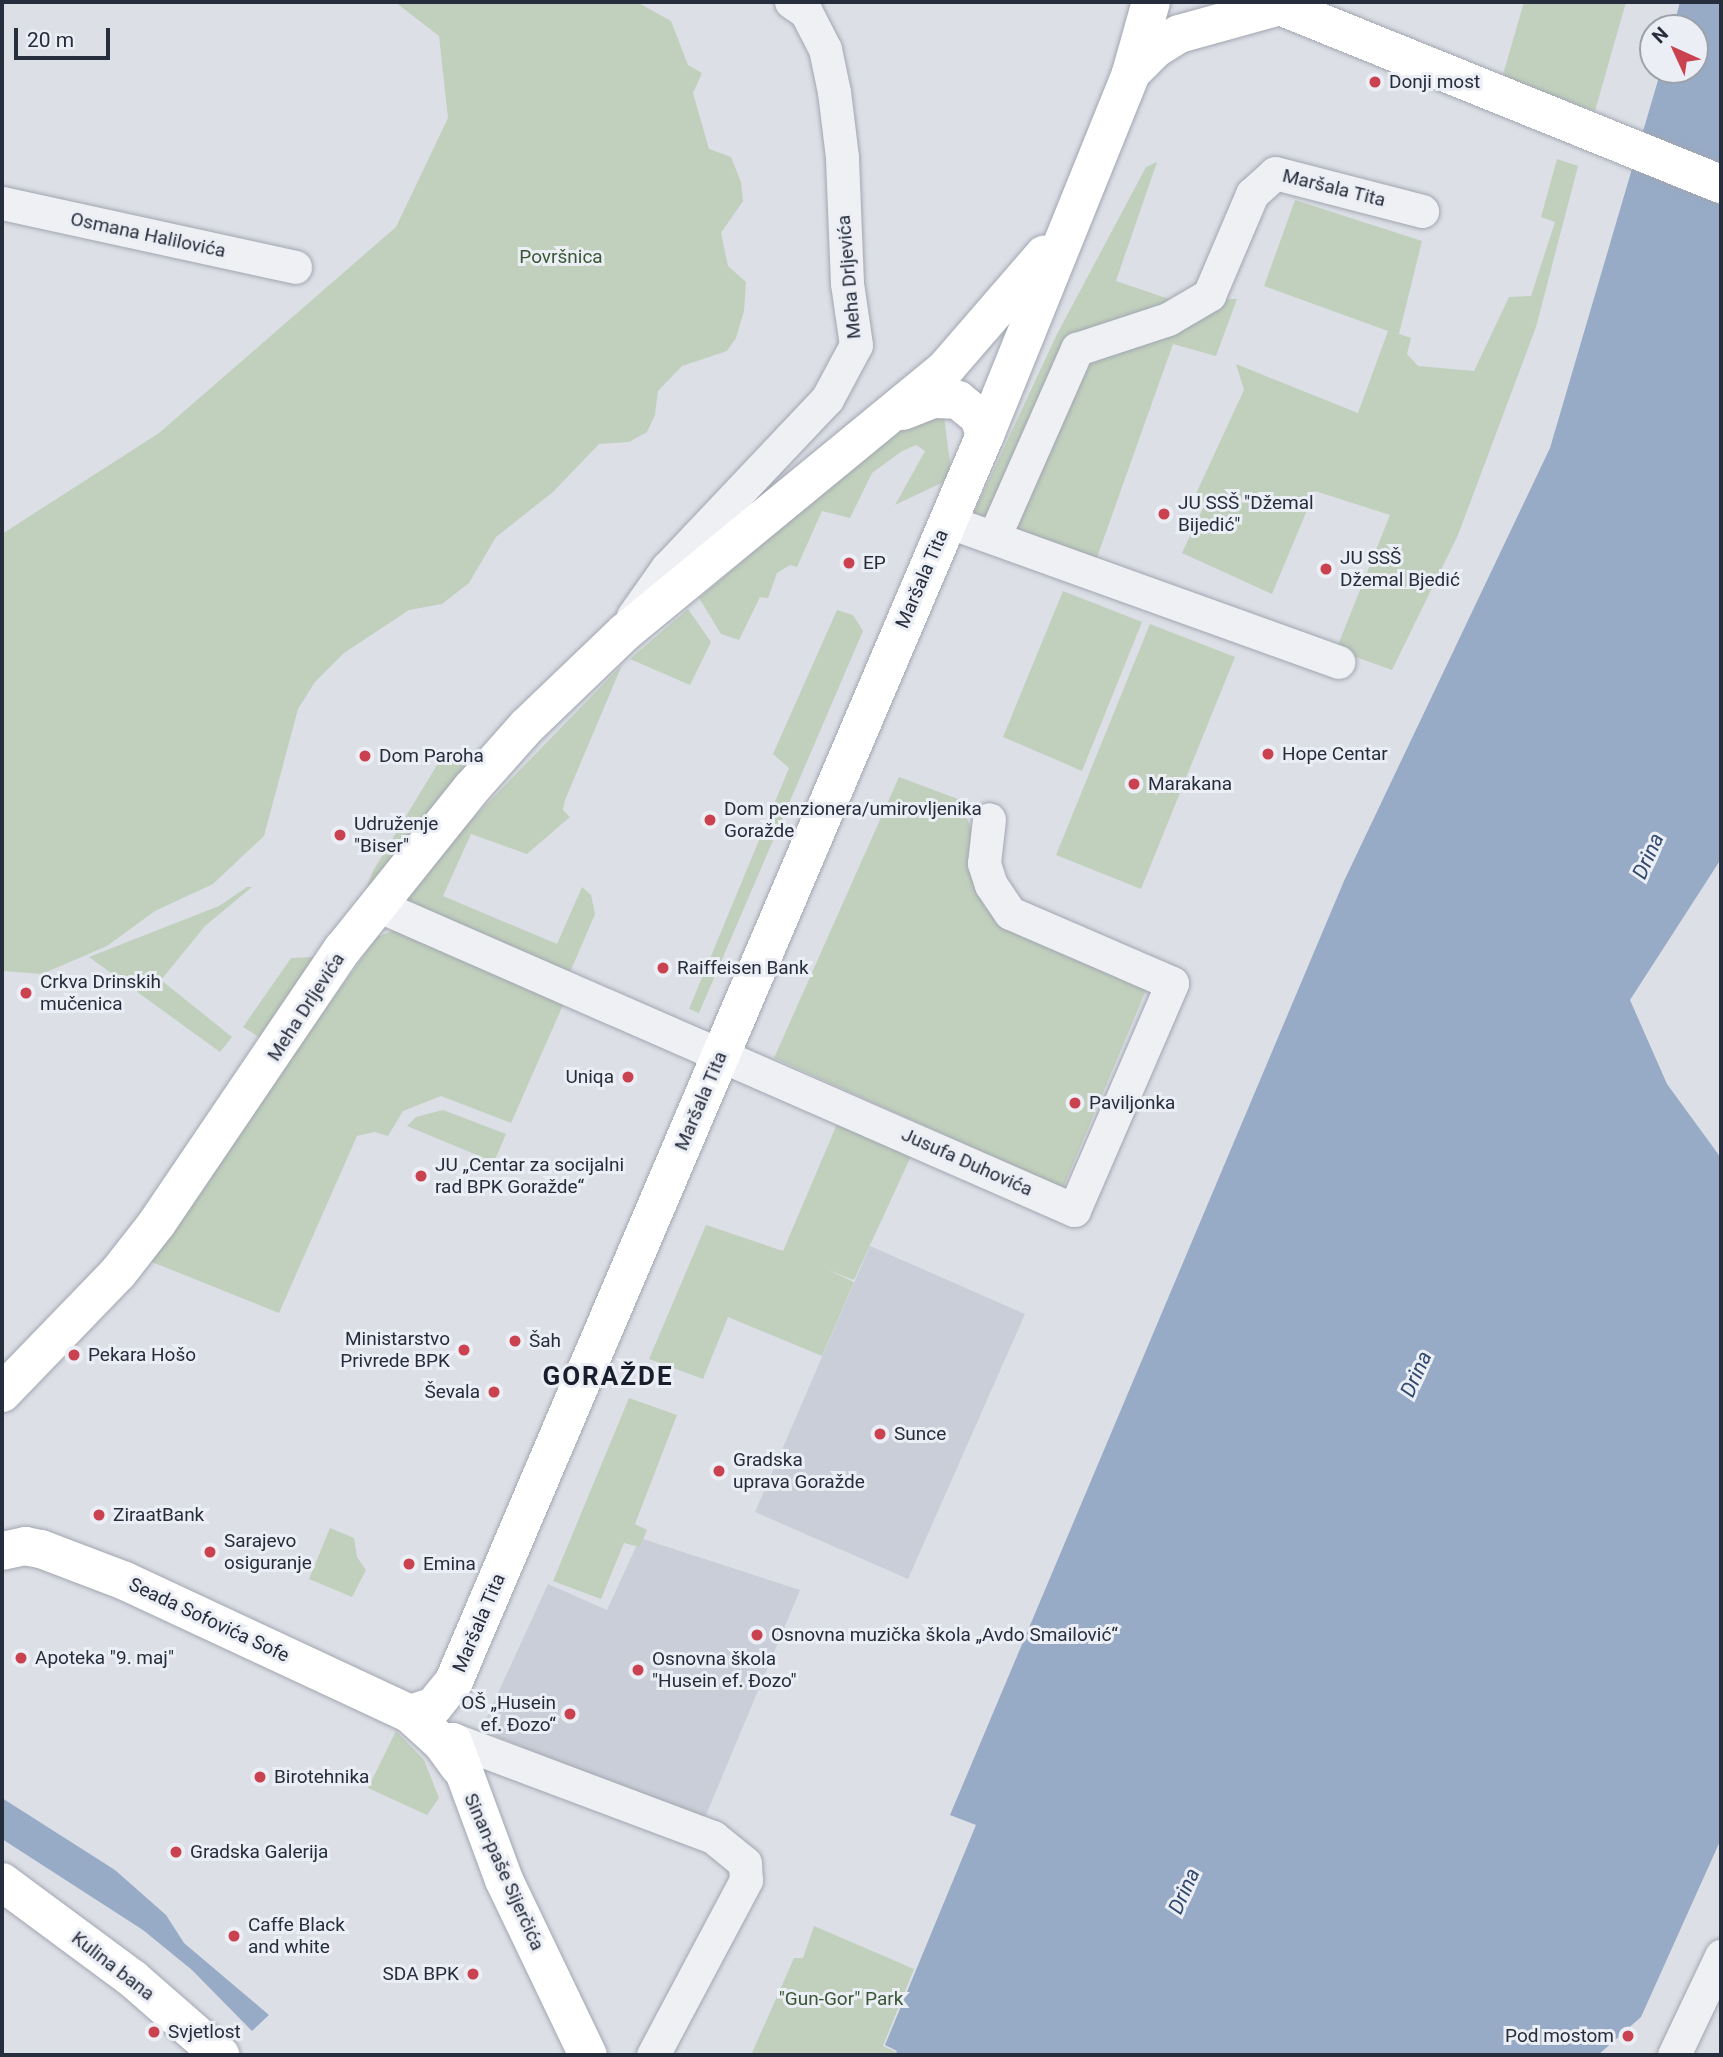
<!DOCTYPE html>
<meta charset="utf-8">
<style>
body{margin:0}
#map{position:relative;width:1723px;height:2057px;overflow:hidden;background:#dcdfe6;font-family:Roboto,sans-serif}
div>[style]{position:absolute}
[style*='--x']{left:calc(var(--x)*1px);top:calc(var(--y)*1px);width:calc(var(--w)*1px);rotate:calc(var(--a)*1deg)}
.built>*{inset:0;background:#caced8}
.green>*{inset:0;background:#c1d0bd}
.water>*{inset:0;background:#97abc6}
.roads{filter:drop-shadow(0 0 2px #a2a6b0) drop-shadow(0 0 2px #a2a6b0)}
.minor>*{height:33px;margin:-16.5px;padding:0 16.5px;transform-origin:16.5px;border-radius:16.5px;background:#eef0f4}
.major>*{height:38px;margin:-19px;padding:0 19px;transform-origin:19px;border-radius:19px;background:#fff}
.dots>*{width:19px;height:19px;translate:-50% -50%;box-sizing:border-box;border:4px solid #ebeef4;border-radius:50%}
span{translate:-50% -50%;white-space:nowrap;text-align:center;line-height:1.15;-webkit-text-stroke:6px #ebeef4;paint-order:stroke}
.poi-label{font-size:19px;color:#262d3c}
.left{translate:0 -50%;text-align:left}
.right{translate:-100% -50%;text-align:right}
.street-label{font-size:19px;color:#262d3c}
.park-label{font-size:19px;color:#395734}
.water-label{font-size:21px;color:#31496e;font-style:italic}
.district-label{font-size:26px;color:#191e2c;font-weight:700;letter-spacing:2px}
.frame{position:absolute;inset:0;border:4px solid #262d3c;pointer-events:none}
.north{position:absolute;left:1639px;top:14px;width:70px;height:70px;box-sizing:border-box;background:#ebeef4;border:2px solid #9ca1aa;border-radius:50%;rotate:315deg;font-size:19px;font-weight:700;line-height:28px;text-align:center;color:#262d3c}
.north::after{content:'';display:block;margin:auto;width:24px;height:32px;background:#ca414f;clip-path:polygon(50% 0,100% 100%,50% 72%,0 100%)}
.scale{position:absolute;left:14px;top:28px;width:96px;height:32px;box-sizing:border-box;border:4px solid #262d3c;border-top:0;padding-left:9px;font-size:21px;line-height:24px;white-space:nowrap;color:#262d3c;-webkit-text-stroke:5px #ebeef4;paint-order:stroke}
</style>
<div id="map">
<div class="built">
<i style="clip-path:polygon(870px 1246px,1025px 1314px,908px 1579px,755px 1512px)"></i>
<i style="clip-path:polygon(640px 1538px,800px 1590px,704px 1820px,481px 1730px,548px 1584px,607px 1610px)"></i>
</div>
<div class="green">
<i style="clip-path:polygon(395px 2px,637px 2px,671px 21px,688px 65px,702px 73px,693px 93px,709px 149px,731px 157px,741px 182px,743px 201px,721px 233px,728px 266px,746px 282px,744px 311px,736px 338px,727px 351px,682px 366px,658px 391px,655px 415px,647px 432px,629px 442px,599px 444px,553px 492px,496px 537px,469px 583px,442px 604px,409px 610px,344px 653px,315px 682px,298px 709px,264px 836px,213px 884px,155px 911px,107px 946px,42px 974px,2px 971px,2px 534px,159px 433px,396px 227px,448px 118px,439px 36px)"></i>
<i style="clip-path:polygon(1524px 2px,1626px 2px,1595px 111px,1502px 78px)"></i>
<i style="clip-path:polygon(1557px 159px,1578px 166px,1536px 327px,1458px 535px,1392px 670px,1336px 650px,1390px 515px,1315px 491px,1272px 594px,1182px 553px,1205px 504px,1194px 498px,1244px 390px,1236px 364px,1358px 413px,1388px 331px,1264px 286px,1295px 200px,1422px 241px,1399px 334px,1411px 338px,1407px 354px,1418px 366px,1474px 371px,1509px 297px,1531px 296px,1555px 222px,1541px 217px)"></i>
<i style="clip-path:polygon(1157px 162px,1116px 281px,1187px 305px,1069px 341px,984px 526px,970px 521px,1056px 336px,1146px 167px)"></i>
<i style="clip-path:polygon(1225px 299px,1237px 299px,1216px 356px,1173px 344px,1095px 563px,1016px 532px,1083px 361px)"></i>
<i style="clip-path:polygon(944px 417px,952px 478px,895px 505px,925px 451px,916px 445px,902px 451px,872px 473px,850px 518px,822px 511px,797px 567px,790px 565px,777px 573px,768px 598px,760px 597px,739px 640px,721px 634px,699px 598px,907px 421px)"></i>
<i style="clip-path:polygon(1063px 591px,1142px 622px,1082px 771px,1003px 737px)"></i>
<i style="clip-path:polygon(688px 609px,711px 642px,690px 685px,630px 659px)"></i>
<i style="clip-path:polygon(837px 610px,853px 615px,863px 631px,699px 1013px,689px 1009px,789px 768px,773px 754px)"></i>
<i style="clip-path:polygon(1150px 624px,1235px 657px,1141px 889px,1056px 855px)"></i>
<i style="clip-path:polygon(622px 665px,565px 800px,563px 810px,570px 817px,527px 854px,471px 834px,443px 896px,557px 944px,582px 887px,591px 895px,595px 914px,568px 977px,407px 906px,405px 894px,449px 843px)"></i>
<i style="clip-path:polygon(446px 750px,475px 777px,347px 937px,373px 871px)"></i>
<i style="clip-path:polygon(899px 777px,958px 799px,970px 825px,985px 908px,1149px 983px,1063px 1188px,774px 1058px)"></i>
<i style="clip-path:polygon(247px 887px,252px 887px,205px 926px,161px 980px,232px 1037px,220px 1052px,89px 957px,219px 906px)"></i>
<i style="clip-path:polygon(403px 927px,567px 996px,511px 1123px,441px 1096px,403px 1111px,388px 1136px,374px 1132px,357px 1136px,279px 1313px,147px 1260px,377px 937px)"></i>
<i style="clip-path:polygon(314px 957px,259px 1037px,243px 1027px,291px 958px)"></i>
<i style="clip-path:polygon(443px 1110px,506px 1134px,494px 1162px,407px 1126px,416px 1117px)"></i>
<i style="clip-path:polygon(838px 1122px,912px 1154px,854px 1280px,828px 1270px,854px 1282px,822px 1356px,728px 1317px,703px 1379px,649px 1359px,706px 1225px,783px 1251px)"></i>
<i style="clip-path:polygon(629px 1398px,677px 1415px,635px 1524px,647px 1530px,640px 1547px,624px 1543px,601px 1599px,553px 1581px)"></i>
<i style="clip-path:polygon(330px 1528px,354px 1538px,357px 1557px,366px 1570px,352px 1597px,309px 1579px)"></i>
<i style="clip-path:polygon(396px 1731px,424px 1760px,439px 1798px,427px 1815px,368px 1788px)"></i>
<i style="clip-path:polygon(814px 1926px,914px 1969px,883px 2046px,896px 2052px,894px 2055px,751px 2055px,794px 1958px,803px 1958px)"></i>
</div>
<div class="water">
<i style="clip-path:polygon(1680px 2px,1721px 2px,1721px 859px,1630px 1000px,1667px 1084px,1721px 1158px,1721px 1839px,1641px 2017px,1598px 2055px,895px 2055px,897px 2051px,885px 2045px,976px 1825px,950px 1815px,1344px 881px,1550px 448px,1661px 70px,1695px 70px,1695px 28px,1673px 28px)"></i>
<i style="clip-path:polygon(2px 1798px,115px 1870px,166px 1915px,184px 1943px,269px 2015px,252px 2031px,192px 1970px,143px 1930px,2px 1839px)"></i>
</div>
<div class="roads">
<div class="minor">
<i style="--x:2;--y:203;--w:300;--a:12.3"></i>
<i style="--x:947;--y:521;--w:416;--a:19.8"></i>
<i style="--x:994;--y:537;--w:206;--a:-66.2"></i>
<i style="--x:1077;--y:349;--w:96;--a:-18.2"></i>
<i style="--x:1168;--y:319;--w:48;--a:-30.3"></i>
<i style="--x:1209;--y:295;--w:110;--a:-66.9"></i>
<i style="--x:1252;--y:194;--w:31;--a:-42"></i>
<i style="--x:1275;--y:173;--w:152;--a:14.5"></i>
<i style="--x:633;--y:616;--w:59;--a:-54.7"></i>
<i style="--x:667;--y:568;--w:233;--a:-46.6"></i>
<i style="--x:827;--y:399;--w:61;--a:-61.8"></i>
<i style="--x:856;--y:345;--w:63;--a:-98.3"></i>
<i style="--x:847;--y:283;--w:126;--a:-92.3"></i>
<i style="--x:842;--y:157;--w:65;--a:-97"></i>
<i style="--x:834;--y:92;--w:44;--a:-101.8"></i>
<i style="--x:825;--y:49;--w:42;--a:-117.2"></i>
<i style="--x:806;--y:12;--w:18;--a:-146"></i>
<i style="--x:377;--y:905;--w:761;--a:23.63"></i>
<i style="--x:1074;--y:1210;--w:247;--a:-66.6"></i>
<i style="--x:1172;--y:983;--w:176;--a:-156.6"></i>
<i style="--x:1010;--y:913;--w:34;--a:-124"></i>
<i style="--x:991;--y:885;--w:23;--a:-108"></i>
<i style="--x:984;--y:863;--w:44;--a:-83.5"></i>
<i style="--x:452;--y:1739;--w:279;--a:20.6"></i>
<i style="--x:713;--y:1837;--w:41;--a:39.1"></i>
<i style="--x:745;--y:1863;--w:17;--a:87"></i>
<i style="--x:746;--y:1880;--w:198;--a:118"></i>
<i style="--x:1674;--y:2055;--w:110;--a:-64.6"></i>
</div>
<div class="major">
<i style="--x:1270;--y:2;--w:486;--a:22"></i>
<i style="--x:1131;--y:73;--w:34;--a:-45"></i>
<i style="--x:1155;--y:49;--w:28;--a:-32"></i>
<i style="--x:1179;--y:34;--w:105;--a:-15.5"></i>
<i style="--x:903;--y:411;--w:32;--a:-22"></i>
<i style="--x:933;--y:399;--w:25;--a:2"></i>
<i style="--x:958;--y:400;--w:27;--a:39"></i>
<i style="--x:979;--y:417;--w:19;--a:72"></i>
<i style="--x:2;--y:1393;--w:167;--a:-46"></i>
<i style="--x:118;--y:1273;--w:63;--a:-52"></i>
<i style="--x:157;--y:1223;--w:330;--a:-55.9"></i>
<i style="--x:342;--y:950;--w:206;--a:-51.3"></i>
<i style="--x:471;--y:789;--w:84;--a:-48.4"></i>
<i style="--x:527;--y:726;--w:136;--a:-43.8"></i>
<i style="--x:625;--y:632;--w:416;--a:-39.4"></i>
<i style="--x:946;--y:368;--w:150;--a:-49.1"></i>
<i style="--x:2;--y:1551;--w:24;--a:-12"></i>
<i style="--x:25;--y:1546;--w:16;--a:11"></i>
<i style="--x:41;--y:1549;--w:90;--a:20.9"></i>
<i style="--x:125;--y:1581;--w:315;--a:25"></i>
<i style="--x:410;--y:1714;--w:43;--a:42.2"></i>
<i style="--x:442;--y:1743;--w:29;--a:54"></i>
<i style="--x:410;--y:1714;--w:25;--a:-18"></i>
<i style="--x:434;--y:1706;--w:32;--a:-51"></i>
<i style="--x:454;--y:1681;--w:1354;--a:-66.92"></i>
<i style="--x:985;--y:435;--w:390;--a:-68"></i>
<i style="--x:1131;--y:73;--w:74;--a:-74.3"></i>
<i style="--x:453;--y:1742;--w:147;--a:69.7"></i>
<i style="--x:504;--y:1880;--w:194;--a:64.4"></i>
<i style="--x:2;--y:1882;--w:163;--a:36.5"></i>
<i style="--x:133;--y:1979;--w:116;--a:41.1"></i>
</div>
</div>
<div class="dots">
<i style="left:1375px;top:82px;background:#ca414f"></i>
<i style="left:1164px;top:514px;background:#ca414f"></i>
<i style="left:849px;top:563px;background:#ca414f"></i>
<i style="left:1326px;top:569px;background:#ca414f"></i>
<i style="left:1268px;top:754px;background:#ca414f"></i>
<i style="left:365px;top:756px;background:#ca414f"></i>
<i style="left:1134px;top:784px;background:#ca414f"></i>
<i style="left:710px;top:820px;background:#ca414f"></i>
<i style="left:340px;top:835px;background:#ca414f"></i>
<i style="left:663px;top:968px;background:#ca414f"></i>
<i style="left:26px;top:993px;background:#ca414f"></i>
<i style="left:628px;top:1077px;background:#ca414f"></i>
<i style="left:1075px;top:1103px;background:#ca414f"></i>
<i style="left:421px;top:1176px;background:#ca414f"></i>
<i style="left:515px;top:1341px;background:#ca414f"></i>
<i style="left:464px;top:1350px;background:#ca414f"></i>
<i style="left:74px;top:1355px;background:#ca414f"></i>
<i style="left:494px;top:1392px;background:#ca414f"></i>
<i style="left:880px;top:1434px;background:#ca414f"></i>
<i style="left:719px;top:1471px;background:#ca414f"></i>
<i style="left:99px;top:1515px;background:#ca414f"></i>
<i style="left:210px;top:1552px;background:#ca414f"></i>
<i style="left:409px;top:1564px;background:#ca414f"></i>
<i style="left:757px;top:1635px;background:#ca414f"></i>
<i style="left:21px;top:1658px;background:#ca414f"></i>
<i style="left:638px;top:1670px;background:#ca414f"></i>
<i style="left:570px;top:1714px;background:#ca414f"></i>
<i style="left:260px;top:1777px;background:#ca414f"></i>
<i style="left:176px;top:1852px;background:#ca414f"></i>
<i style="left:234px;top:1936px;background:#ca414f"></i>
<i style="left:473px;top:1974px;background:#ca414f"></i>
<i style="left:154px;top:2032px;background:#ca414f"></i>
<i style="left:1628px;top:2036px;background:#ca414f"></i>
</div>
<div class="poi-label">
<span class="left" style="left:1389px;top:82px">Donji most</span>
<span class="left" style="left:1178px;top:514px">JU SSŠ "Džemal<br>Bijedić"</span>
<span class="left" style="left:1340px;top:569px">JU SSŠ<br>Džemal Bjedić</span>
<span class="left" style="left:863px;top:563px">EP</span>
<span class="left" style="left:1282px;top:754px">Hope Centar</span>
<span class="left" style="left:379px;top:756px">Dom Paroha</span>
<span class="left" style="left:1148px;top:784px">Marakana</span>
<span class="left" style="left:724px;top:820px">Dom penzionera/umirovljenika<br>Goražde</span>
<span class="left" style="left:354px;top:835px">Udruženje<br>"Biser"</span>
<span class="left" style="left:677px;top:968px">Raiffeisen Bank</span>
<span class="left" style="left:40px;top:993px">Crkva Drinskih<br>mučenica</span>
<span class="right" style="left:614px;top:1077px">Uniqa</span>
<span class="left" style="left:1089px;top:1103px">Paviljonka</span>
<span class="left" style="left:435px;top:1176px">JU „Centar za socijalni<br>rad BPK Goražde“</span>
<span class="right" style="left:450px;top:1350px">Ministarstvo<br>Privrede BPK</span>
<span class="left" style="left:529px;top:1341px">Šah</span>
<span class="left" style="left:88px;top:1355px">Pekara Hošo</span>
<span class="right" style="left:480px;top:1392px">Ševala</span>
<span class="left" style="left:894px;top:1434px">Sunce</span>
<span class="left" style="left:733px;top:1471px">Gradska<br>uprava Goražde</span>
<span class="left" style="left:113px;top:1515px">ZiraatBank</span>
<span class="left" style="left:224px;top:1552px">Sarajevo<br>osiguranje</span>
<span class="left" style="left:423px;top:1564px">Emina</span>
<span class="left" style="left:771px;top:1635px">Osnovna muzička škola „Avdo Smailović“</span>
<span class="left" style="left:35px;top:1658px">Apoteka "9. maj"</span>
<span class="left" style="left:652px;top:1670px">Osnovna škola<br>"Husein ef. Đozo"</span>
<span class="right" style="left:556px;top:1714px">OŠ „Husein<br>ef. Đozo“</span>
<span class="left" style="left:274px;top:1777px">Birotehnika</span>
<span class="left" style="left:190px;top:1852px">Gradska Galerija</span>
<span class="left" style="left:248px;top:1936px">Caffe Black<br>and white</span>
<span class="right" style="left:459px;top:1974px">SDA BPK</span>
<span class="left" style="left:168px;top:2032px">Svjetlost</span>
<span class="right" style="left:1614px;top:2036px">Pod mostom</span>
</div>
<div class="street-label">
<span style="left:1334px;top:188px;rotate:14deg">Maršala Tita</span>
<span style="left:148px;top:235px;rotate:12deg">Osmana Halilovića</span>
<span style="left:849px;top:277px;rotate:-95deg">Meha Drljevića</span>
<span style="left:922px;top:579px;rotate:-67deg">Maršala Tita</span>
<span style="left:306px;top:1007px;rotate:-57deg">Meha Drljevića</span>
<span style="left:701px;top:1101px;rotate:-67deg">Maršala Tita</span>
<span style="left:967px;top:1162px;rotate:24deg">Jusufa Duhovića</span>
<span style="left:209px;top:1620px;rotate:25deg">Seada Sofovića Sofe</span>
<span style="left:479px;top:1623px;rotate:-67deg">Maršala Tita</span>
<span style="left:504px;top:1872px;rotate:66deg">Sinan-paše Sijerčića</span>
<span style="left:113px;top:1966px;rotate:38deg">Kulina bana</span>
</div>
<div class="park-label">
<span style="left:561px;top:257px">Površnica</span>
<span style="left:841px;top:1999px">"Gun-Gor" Park</span>
</div>
<div class="water-label">
<span style="left:1648px;top:856px;rotate:-66deg">Drina</span>
<span style="left:1416px;top:1374px;rotate:-66deg">Drina</span>
<span style="left:1184px;top:1891px;rotate:-66deg">Drina</span>
</div>
<div class="district-label">
<span style="left:608px;top:1377px">GORAŽDE</span>
</div>
<div class="frame"></div>
<div class="north">N</div>
<div class="scale">20 m</div>
</div>
